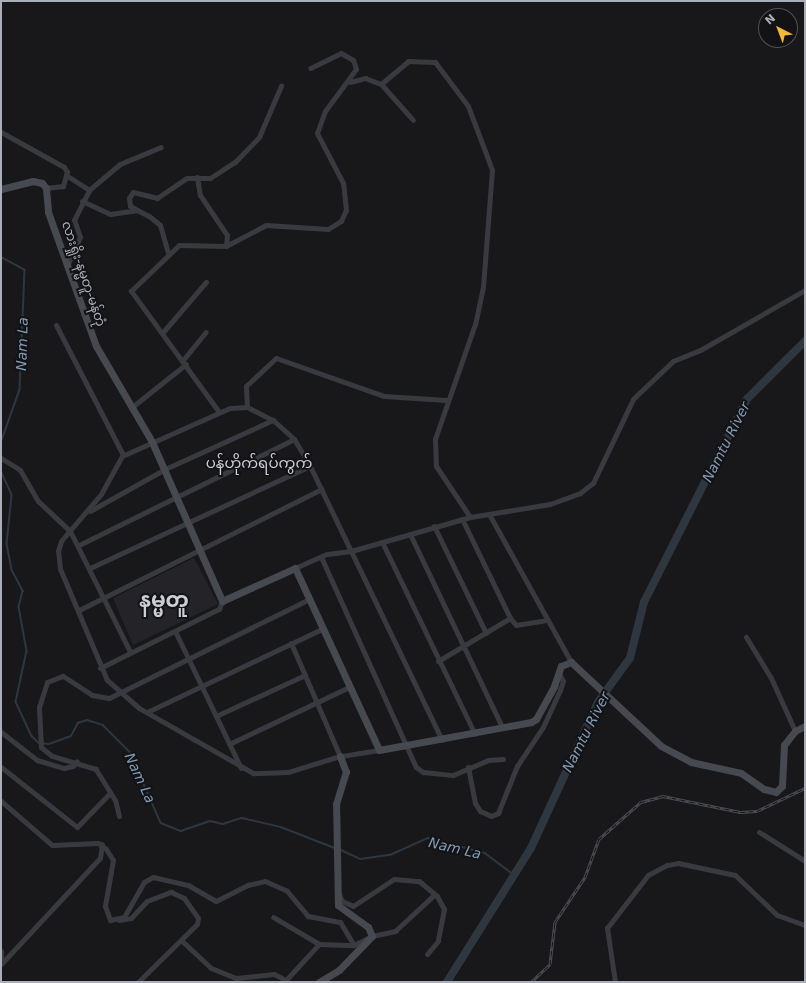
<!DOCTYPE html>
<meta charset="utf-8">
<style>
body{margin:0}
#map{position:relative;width:806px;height:983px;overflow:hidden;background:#18181b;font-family:"DejaVu Sans","Noto Sans Myanmar",sans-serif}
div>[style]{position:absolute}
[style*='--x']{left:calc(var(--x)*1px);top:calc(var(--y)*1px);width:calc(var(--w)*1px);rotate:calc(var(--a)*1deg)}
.built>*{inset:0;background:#242428}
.stream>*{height:1.5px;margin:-0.75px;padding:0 0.75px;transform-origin:0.75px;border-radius:0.75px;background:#2e373f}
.river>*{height:8px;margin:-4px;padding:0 4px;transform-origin:4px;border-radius:4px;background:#2e373f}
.street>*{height:5px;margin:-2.5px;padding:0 2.5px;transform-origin:2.5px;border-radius:2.5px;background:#393a40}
.secondary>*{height:7px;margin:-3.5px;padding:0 3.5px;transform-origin:3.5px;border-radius:3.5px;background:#474950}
.rail>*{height:3px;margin-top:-1.5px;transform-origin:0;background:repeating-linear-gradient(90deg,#131316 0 4.5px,#4c4e55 0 9px);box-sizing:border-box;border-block:1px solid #4c4e55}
span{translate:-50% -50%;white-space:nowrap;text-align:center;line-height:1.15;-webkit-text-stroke:4px #131316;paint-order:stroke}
.street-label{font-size:13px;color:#abafba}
.water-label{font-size:14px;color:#829cb5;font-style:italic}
.quarter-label{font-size:15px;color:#ccced6}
.town-label{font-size:21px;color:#ccced6;font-weight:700}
.frame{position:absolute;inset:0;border:2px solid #abafba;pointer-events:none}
.north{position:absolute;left:758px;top:8px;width:40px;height:40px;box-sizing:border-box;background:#131316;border:1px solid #505158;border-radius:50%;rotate:318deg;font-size:11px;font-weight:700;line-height:16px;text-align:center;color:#abafba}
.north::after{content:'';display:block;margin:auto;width:14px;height:18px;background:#f4b837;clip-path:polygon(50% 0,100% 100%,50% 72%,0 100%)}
</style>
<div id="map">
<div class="built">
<i style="clip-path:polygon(194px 558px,218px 604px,133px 645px,113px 598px)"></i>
</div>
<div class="stream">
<i style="--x:1;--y:257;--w:27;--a:28"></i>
<i style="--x:25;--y:270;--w:120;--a:92.4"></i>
<i style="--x:20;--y:390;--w:56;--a:109.7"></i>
<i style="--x:1;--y:471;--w:26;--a:65"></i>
<i style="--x:12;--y:495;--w:49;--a:95.8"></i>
<i style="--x:7;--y:544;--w:26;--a:79"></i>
<i style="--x:12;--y:570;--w:24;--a:62"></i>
<i style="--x:23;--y:591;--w:16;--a:104"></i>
<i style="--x:19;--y:607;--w:45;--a:79.7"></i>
<i style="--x:27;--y:651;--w:52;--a:102.2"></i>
<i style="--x:16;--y:702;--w:38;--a:65"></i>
<i style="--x:32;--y:736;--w:10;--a:45"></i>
<i style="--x:39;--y:743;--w:10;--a:6"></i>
<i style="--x:49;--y:744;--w:23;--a:-20"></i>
<i style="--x:71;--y:736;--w:15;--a:-62"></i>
<i style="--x:78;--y:723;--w:9;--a:-18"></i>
<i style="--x:87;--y:720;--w:17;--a:17"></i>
<i style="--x:103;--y:725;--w:38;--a:45"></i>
<i style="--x:130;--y:752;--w:77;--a:66.4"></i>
<i style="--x:161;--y:823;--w:22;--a:22"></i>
<i style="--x:181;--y:831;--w:31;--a:-19"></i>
<i style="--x:210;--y:821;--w:13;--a:13"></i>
<i style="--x:223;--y:824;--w:20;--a:-18"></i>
<i style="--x:242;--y:818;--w:40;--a:13"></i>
<i style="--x:281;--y:827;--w:58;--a:21.3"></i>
<i style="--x:339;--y:849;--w:23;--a:25"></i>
<i style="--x:360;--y:859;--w:30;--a:-8"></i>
<i style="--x:390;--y:855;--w:42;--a:-24.1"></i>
<i style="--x:428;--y:838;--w:59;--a:14.7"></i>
<i style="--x:485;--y:853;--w:36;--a:37"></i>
</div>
<div class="river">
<i style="--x:447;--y:982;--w:158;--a:-57.9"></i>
<i style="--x:531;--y:848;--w:161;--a:-65.3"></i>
<i style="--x:598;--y:702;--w:54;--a:-54"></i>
<i style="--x:630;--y:658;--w:58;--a:-76"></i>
<i style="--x:644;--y:602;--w:228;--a:-63.1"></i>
<i style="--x:747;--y:399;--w:82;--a:-45"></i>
</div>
<div class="street">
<i style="--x:350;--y:82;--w:16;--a:-15"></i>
<i style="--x:365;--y:78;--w:17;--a:21"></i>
<i style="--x:381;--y:84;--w:48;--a:48.4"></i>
<i style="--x:381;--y:84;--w:35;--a:-40"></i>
<i style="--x:408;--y:61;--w:27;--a:2"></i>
<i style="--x:435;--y:62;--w:55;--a:53.1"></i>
<i style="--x:468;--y:106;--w:68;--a:69.4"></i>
<i style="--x:492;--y:170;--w:117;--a:94.4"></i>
<i style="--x:483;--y:287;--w:38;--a:102"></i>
<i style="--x:475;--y:324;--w:122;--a:109.2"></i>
<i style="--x:435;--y:439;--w:27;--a:88"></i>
<i style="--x:436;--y:466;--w:61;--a:56.3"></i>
<i style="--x:1;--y:132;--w:72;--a:29.1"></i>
<i style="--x:64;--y:167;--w:6;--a:59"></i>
<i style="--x:67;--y:172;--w:15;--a:106"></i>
<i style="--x:63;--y:186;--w:17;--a:173"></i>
<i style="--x:66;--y:175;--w:27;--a:33"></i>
<i style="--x:197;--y:177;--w:18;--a:81"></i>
<i style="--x:200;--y:195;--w:48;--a:56"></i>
<i style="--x:227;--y:235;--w:11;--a:95"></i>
<i style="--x:82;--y:201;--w:31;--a:25"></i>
<i style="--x:110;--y:214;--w:27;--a:-8"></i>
<i style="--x:137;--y:210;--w:13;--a:27"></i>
<i style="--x:149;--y:216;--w:14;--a:39"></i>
<i style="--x:160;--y:225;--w:29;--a:74"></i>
<i style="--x:137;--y:210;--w:8;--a:-150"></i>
<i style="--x:130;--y:206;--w:8;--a:-97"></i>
<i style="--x:129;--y:198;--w:7;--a:-56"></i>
<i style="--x:133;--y:192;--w:25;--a:14"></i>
<i style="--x:157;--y:198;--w:36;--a:-34"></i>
<i style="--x:187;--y:178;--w:23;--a:0"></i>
<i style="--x:210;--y:178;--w:30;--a:-33"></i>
<i style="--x:235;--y:162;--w:35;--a:-46"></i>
<i style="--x:259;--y:137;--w:56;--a:-66.7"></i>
<i style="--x:67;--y:266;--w:32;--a:-66"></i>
<i style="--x:80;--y:237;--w:18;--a:-109"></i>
<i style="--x:74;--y:220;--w:34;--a:-63"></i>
<i style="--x:89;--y:190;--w:40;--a:-40"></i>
<i style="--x:120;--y:164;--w:44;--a:-22.5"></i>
<i style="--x:56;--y:325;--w:146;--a:62.7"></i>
<i style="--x:163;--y:332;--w:66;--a:-49.3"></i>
<i style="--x:183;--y:360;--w:36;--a:-51"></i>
<i style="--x:132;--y:407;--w:69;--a:-38.5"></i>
<i style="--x:247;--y:407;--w:21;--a:-93"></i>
<i style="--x:246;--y:386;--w:41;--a:-43"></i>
<i style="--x:276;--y:358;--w:114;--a:19.4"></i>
<i style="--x:384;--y:396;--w:62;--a:3.7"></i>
<i style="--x:219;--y:412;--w:150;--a:-126"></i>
<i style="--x:131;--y:291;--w:66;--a:-43.8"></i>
<i style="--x:179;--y:245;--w:47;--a:1.2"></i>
<i style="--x:226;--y:246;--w:45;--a:-27.7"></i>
<i style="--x:266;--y:225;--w:62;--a:3.7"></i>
<i style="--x:328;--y:229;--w:15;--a:-32"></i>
<i style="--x:341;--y:221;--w:12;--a:-66"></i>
<i style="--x:346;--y:210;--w:27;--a:-96"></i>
<i style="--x:343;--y:183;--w:56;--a:-117.5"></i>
<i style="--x:317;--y:133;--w:23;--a:-70"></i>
<i style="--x:325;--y:111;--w:52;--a:-53.6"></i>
<i style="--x:356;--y:69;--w:9;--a:-108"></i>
<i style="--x:353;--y:60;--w:14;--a:-150"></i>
<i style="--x:341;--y:53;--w:34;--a:154"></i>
<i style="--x:1;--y:458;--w:22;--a:32"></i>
<i style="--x:20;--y:470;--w:36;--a:60"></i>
<i style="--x:38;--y:501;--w:44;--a:43.2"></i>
<i style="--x:70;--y:531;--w:135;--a:63.6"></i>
<i style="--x:90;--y:511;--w:86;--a:-29.2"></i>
<i style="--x:165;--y:469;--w:119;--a:-24.4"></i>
<i style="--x:489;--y:514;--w:169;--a:61"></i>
<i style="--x:462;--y:519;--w:110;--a:64.1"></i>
<i style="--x:510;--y:618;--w:9;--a:49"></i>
<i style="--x:516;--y:625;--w:31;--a:-9"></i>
<i style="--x:434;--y:526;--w:119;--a:64.1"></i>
<i style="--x:410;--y:534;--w:214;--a:64.5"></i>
<i style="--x:382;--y:542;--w:213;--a:64.2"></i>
<i style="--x:79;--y:545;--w:240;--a:-26.2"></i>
<i style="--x:321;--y:557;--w:230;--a:65.7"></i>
<i style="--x:416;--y:767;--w:9;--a:36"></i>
<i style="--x:423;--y:772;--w:30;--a:6"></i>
<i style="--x:453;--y:775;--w:38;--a:-23"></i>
<i style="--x:488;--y:760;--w:15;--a:-4"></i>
<i style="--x:90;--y:568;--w:242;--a:-24.9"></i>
<i style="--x:295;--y:568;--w:35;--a:-24"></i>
<i style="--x:327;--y:554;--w:24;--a:-7"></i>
<i style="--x:351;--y:551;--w:124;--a:-15.9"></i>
<i style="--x:470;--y:517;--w:81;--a:-9.2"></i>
<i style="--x:550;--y:504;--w:32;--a:-20"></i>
<i style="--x:580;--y:493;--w:16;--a:-38"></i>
<i style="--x:593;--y:483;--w:93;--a:-64.5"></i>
<i style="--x:633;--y:399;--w:55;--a:-43.5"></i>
<i style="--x:673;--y:361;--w:31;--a:-22"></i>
<i style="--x:702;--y:349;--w:119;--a:-29.8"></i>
<i style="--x:79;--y:610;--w:271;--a:-26.5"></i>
<i style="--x:175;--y:631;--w:152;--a:64.3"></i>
<i style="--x:746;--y:637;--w:48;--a:58.6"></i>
<i style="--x:771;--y:678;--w:58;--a:65.6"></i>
<i style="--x:291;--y:643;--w:123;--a:66.6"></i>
<i style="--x:438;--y:661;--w:84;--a:-30.8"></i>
<i style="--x:100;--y:668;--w:133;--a:-26.4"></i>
<i style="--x:219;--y:609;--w:9;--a:-69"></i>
<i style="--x:147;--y:712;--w:194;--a:-25.4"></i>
<i style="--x:216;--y:716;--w:98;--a:-24.7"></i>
<i style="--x:1;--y:732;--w:46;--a:37.9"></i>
<i style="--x:37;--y:760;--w:28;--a:17"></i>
<i style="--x:64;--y:768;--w:9;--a:-13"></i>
<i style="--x:73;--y:766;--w:6;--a:-51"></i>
<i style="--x:229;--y:744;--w:133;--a:-25.4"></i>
<i style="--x:379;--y:750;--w:39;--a:171"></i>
<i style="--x:340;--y:756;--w:54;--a:162.9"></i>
<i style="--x:288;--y:772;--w:35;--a:178"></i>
<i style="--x:253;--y:773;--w:131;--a:-150.3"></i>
<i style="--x:139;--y:708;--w:43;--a:-138.8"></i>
<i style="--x:107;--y:680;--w:121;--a:-112.9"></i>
<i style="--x:60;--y:569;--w:18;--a:-96"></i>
<i style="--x:58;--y:551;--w:10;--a:-73"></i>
<i style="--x:61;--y:541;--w:62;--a:-49.6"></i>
<i style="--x:101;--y:494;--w:43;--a:-61.1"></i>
<i style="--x:122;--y:456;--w:118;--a:-24"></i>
<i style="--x:230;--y:408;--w:17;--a:-3"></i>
<i style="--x:247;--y:407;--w:29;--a:27"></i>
<i style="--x:273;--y:420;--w:28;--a:42"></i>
<i style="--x:294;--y:439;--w:31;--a:59"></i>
<i style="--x:310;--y:466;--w:304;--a:64.3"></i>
<i style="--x:1;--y:767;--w:97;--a:38.3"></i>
<i style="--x:77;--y:827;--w:47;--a:-45.9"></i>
<i style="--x:468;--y:767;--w:37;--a:79"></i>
<i style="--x:475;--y:803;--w:9;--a:58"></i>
<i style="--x:480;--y:811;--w:12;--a:24"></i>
<i style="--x:491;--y:816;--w:8;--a:-23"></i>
<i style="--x:498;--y:813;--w:51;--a:-68"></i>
<i style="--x:517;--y:766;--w:47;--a:-56.3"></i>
<i style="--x:543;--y:727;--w:41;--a:-65.3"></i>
<i style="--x:560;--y:690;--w:9;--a:-72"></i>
<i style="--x:563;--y:681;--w:11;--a:-117"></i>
<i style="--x:1;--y:801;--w:67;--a:40.8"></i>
<i style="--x:52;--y:845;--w:46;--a:-2.5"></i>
<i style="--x:98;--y:843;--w:10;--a:37"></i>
<i style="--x:106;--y:849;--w:13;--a:58"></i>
<i style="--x:113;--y:860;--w:47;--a:99.9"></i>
<i style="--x:105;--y:906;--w:15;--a:70"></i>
<i style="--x:110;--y:920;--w:14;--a:-12"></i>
<i style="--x:124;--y:917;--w:40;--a:-60.3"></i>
<i style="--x:144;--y:882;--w:10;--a:-29"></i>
<i style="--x:153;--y:877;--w:36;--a:13"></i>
<i style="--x:188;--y:885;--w:32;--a:30"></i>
<i style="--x:216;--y:901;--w:36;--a:-27"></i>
<i style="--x:248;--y:885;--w:17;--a:-13"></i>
<i style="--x:265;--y:881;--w:24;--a:24"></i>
<i style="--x:287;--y:891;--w:33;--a:50"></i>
<i style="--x:308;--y:916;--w:33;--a:11"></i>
<i style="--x:340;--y:922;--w:27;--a:59"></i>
<i style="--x:119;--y:816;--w:16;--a:-104"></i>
<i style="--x:115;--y:800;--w:36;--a:-122"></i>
<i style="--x:96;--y:769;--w:46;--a:-163.5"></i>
<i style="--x:52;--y:756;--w:14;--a:-141"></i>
<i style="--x:41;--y:747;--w:40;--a:-92.9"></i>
<i style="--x:39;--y:707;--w:26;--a:-72"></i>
<i style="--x:47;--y:682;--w:17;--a:-21"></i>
<i style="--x:63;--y:676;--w:35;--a:33"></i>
<i style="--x:92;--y:695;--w:17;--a:10"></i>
<i style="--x:109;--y:698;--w:223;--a:-26.3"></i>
<i style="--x:759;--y:832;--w:54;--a:32.2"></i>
<i style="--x:339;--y:894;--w:8;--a:67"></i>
<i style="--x:342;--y:901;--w:12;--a:24"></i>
<i style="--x:353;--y:906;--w:49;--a:-33.4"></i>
<i style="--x:394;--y:879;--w:25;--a:5"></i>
<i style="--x:419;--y:881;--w:23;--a:40"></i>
<i style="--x:437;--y:896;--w:15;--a:62"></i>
<i style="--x:444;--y:909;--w:33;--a:101"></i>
<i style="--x:438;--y:941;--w:17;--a:130"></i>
<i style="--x:119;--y:920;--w:12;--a:-9"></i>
<i style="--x:131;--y:918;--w:23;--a:-47"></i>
<i style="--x:147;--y:901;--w:26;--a:-21"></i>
<i style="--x:171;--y:892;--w:14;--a:25"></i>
<i style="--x:184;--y:898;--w:24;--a:55"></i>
<i style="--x:198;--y:918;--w:6;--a:99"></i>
<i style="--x:197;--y:924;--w:83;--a:135.5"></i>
<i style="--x:181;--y:940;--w:41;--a:43"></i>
<i style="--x:211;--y:968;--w:27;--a:22"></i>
<i style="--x:236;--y:978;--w:38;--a:-6"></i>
<i style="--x:274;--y:974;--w:13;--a:27"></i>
<i style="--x:286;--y:980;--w:49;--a:-47.5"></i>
<i style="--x:319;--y:944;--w:53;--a:-149.6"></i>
<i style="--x:319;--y:944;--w:35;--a:2"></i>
<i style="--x:354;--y:945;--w:20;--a:-27"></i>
<i style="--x:372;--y:936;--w:24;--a:-12"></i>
<i style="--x:395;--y:931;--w:54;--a:-42.8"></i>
<i style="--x:1;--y:951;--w:7;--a:90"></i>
<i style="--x:1;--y:964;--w:145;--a:-47"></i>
<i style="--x:100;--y:858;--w:14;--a:-82"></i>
<i style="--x:615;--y:982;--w:55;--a:-98.4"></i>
<i style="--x:607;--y:928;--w:67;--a:-52.3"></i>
<i style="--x:648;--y:875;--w:21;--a:-28"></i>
<i style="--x:667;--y:865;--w:11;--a:-10"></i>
<i style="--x:678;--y:863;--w:58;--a:11.9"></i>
<i style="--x:735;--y:875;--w:58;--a:43.6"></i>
<i style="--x:777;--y:915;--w:30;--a:20"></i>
</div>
<div class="secondary">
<i style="--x:1;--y:189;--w:33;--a:-14"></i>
<i style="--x:33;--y:181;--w:9;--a:13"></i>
<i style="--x:42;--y:183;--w:6;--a:51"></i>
<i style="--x:46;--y:188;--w:24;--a:85"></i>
<i style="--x:48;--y:212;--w:142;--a:70.3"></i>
<i style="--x:96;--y:346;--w:111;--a:59.7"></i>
<i style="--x:152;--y:442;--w:174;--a:66.2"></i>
<i style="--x:222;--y:601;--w:80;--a:-24.3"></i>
<i style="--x:295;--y:568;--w:200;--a:65.2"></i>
<i style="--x:379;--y:750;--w:155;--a:-10.4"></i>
<i style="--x:531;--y:722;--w:6;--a:-31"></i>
<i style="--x:536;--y:719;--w:38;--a:-61"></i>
<i style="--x:554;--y:686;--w:21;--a:-71"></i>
<i style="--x:561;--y:666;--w:11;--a:-22"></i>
<i style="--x:571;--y:662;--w:123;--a:43"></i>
<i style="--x:661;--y:746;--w:34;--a:28"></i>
<i style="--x:691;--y:762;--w:51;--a:12.4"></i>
<i style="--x:741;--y:773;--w:28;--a:35"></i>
<i style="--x:764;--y:789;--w:12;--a:14"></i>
<i style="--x:776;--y:792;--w:8;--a:-45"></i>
<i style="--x:782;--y:786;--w:41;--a:-87.2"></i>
<i style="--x:784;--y:745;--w:18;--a:-52"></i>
<i style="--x:795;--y:731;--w:11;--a:-27"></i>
<i style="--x:319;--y:982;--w:23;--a:-31"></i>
<i style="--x:339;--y:970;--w:47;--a:-45.9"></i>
<i style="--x:372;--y:936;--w:10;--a:-114"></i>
<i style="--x:368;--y:927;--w:37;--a:-144"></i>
<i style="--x:338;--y:905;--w:101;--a:-91.1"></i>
<i style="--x:336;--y:804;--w:34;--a:-73"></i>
<i style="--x:346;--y:772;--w:17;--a:-111"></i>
</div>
<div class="rail">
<i style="--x:531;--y:982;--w:26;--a:-43"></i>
<i style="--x:550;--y:964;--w:42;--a:-83.2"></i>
<i style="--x:555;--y:922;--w:54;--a:-56.3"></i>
<i style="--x:585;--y:877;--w:40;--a:-69.8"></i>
<i style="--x:599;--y:839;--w:56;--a:-41.4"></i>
<i style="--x:641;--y:802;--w:23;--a:-15"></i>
<i style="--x:663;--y:796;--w:79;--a:11.7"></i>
<i style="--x:740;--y:812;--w:17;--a:-3"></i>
<i style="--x:757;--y:811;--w:53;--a:-25.6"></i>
</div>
<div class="street-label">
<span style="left:83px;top:274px;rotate:71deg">လားရှိုး-နမ္မတူ-မန်တုံ</span>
</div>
<div class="water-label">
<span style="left:22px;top:344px;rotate:-88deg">Nam La</span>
<span style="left:726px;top:442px;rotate:-63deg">Namtu River</span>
<span style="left:586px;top:732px;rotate:-63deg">Namtu River</span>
<span style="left:140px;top:778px;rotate:65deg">Nam La</span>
<span style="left:455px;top:848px;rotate:13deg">Nam La</span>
</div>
<div class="quarter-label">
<span style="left:259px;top:464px">ပန်ဟိုက်ရပ်ကွက်</span>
</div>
<div class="town-label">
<span style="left:164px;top:600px">နမ္မတူ</span>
</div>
<div class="frame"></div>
<div class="north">N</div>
</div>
